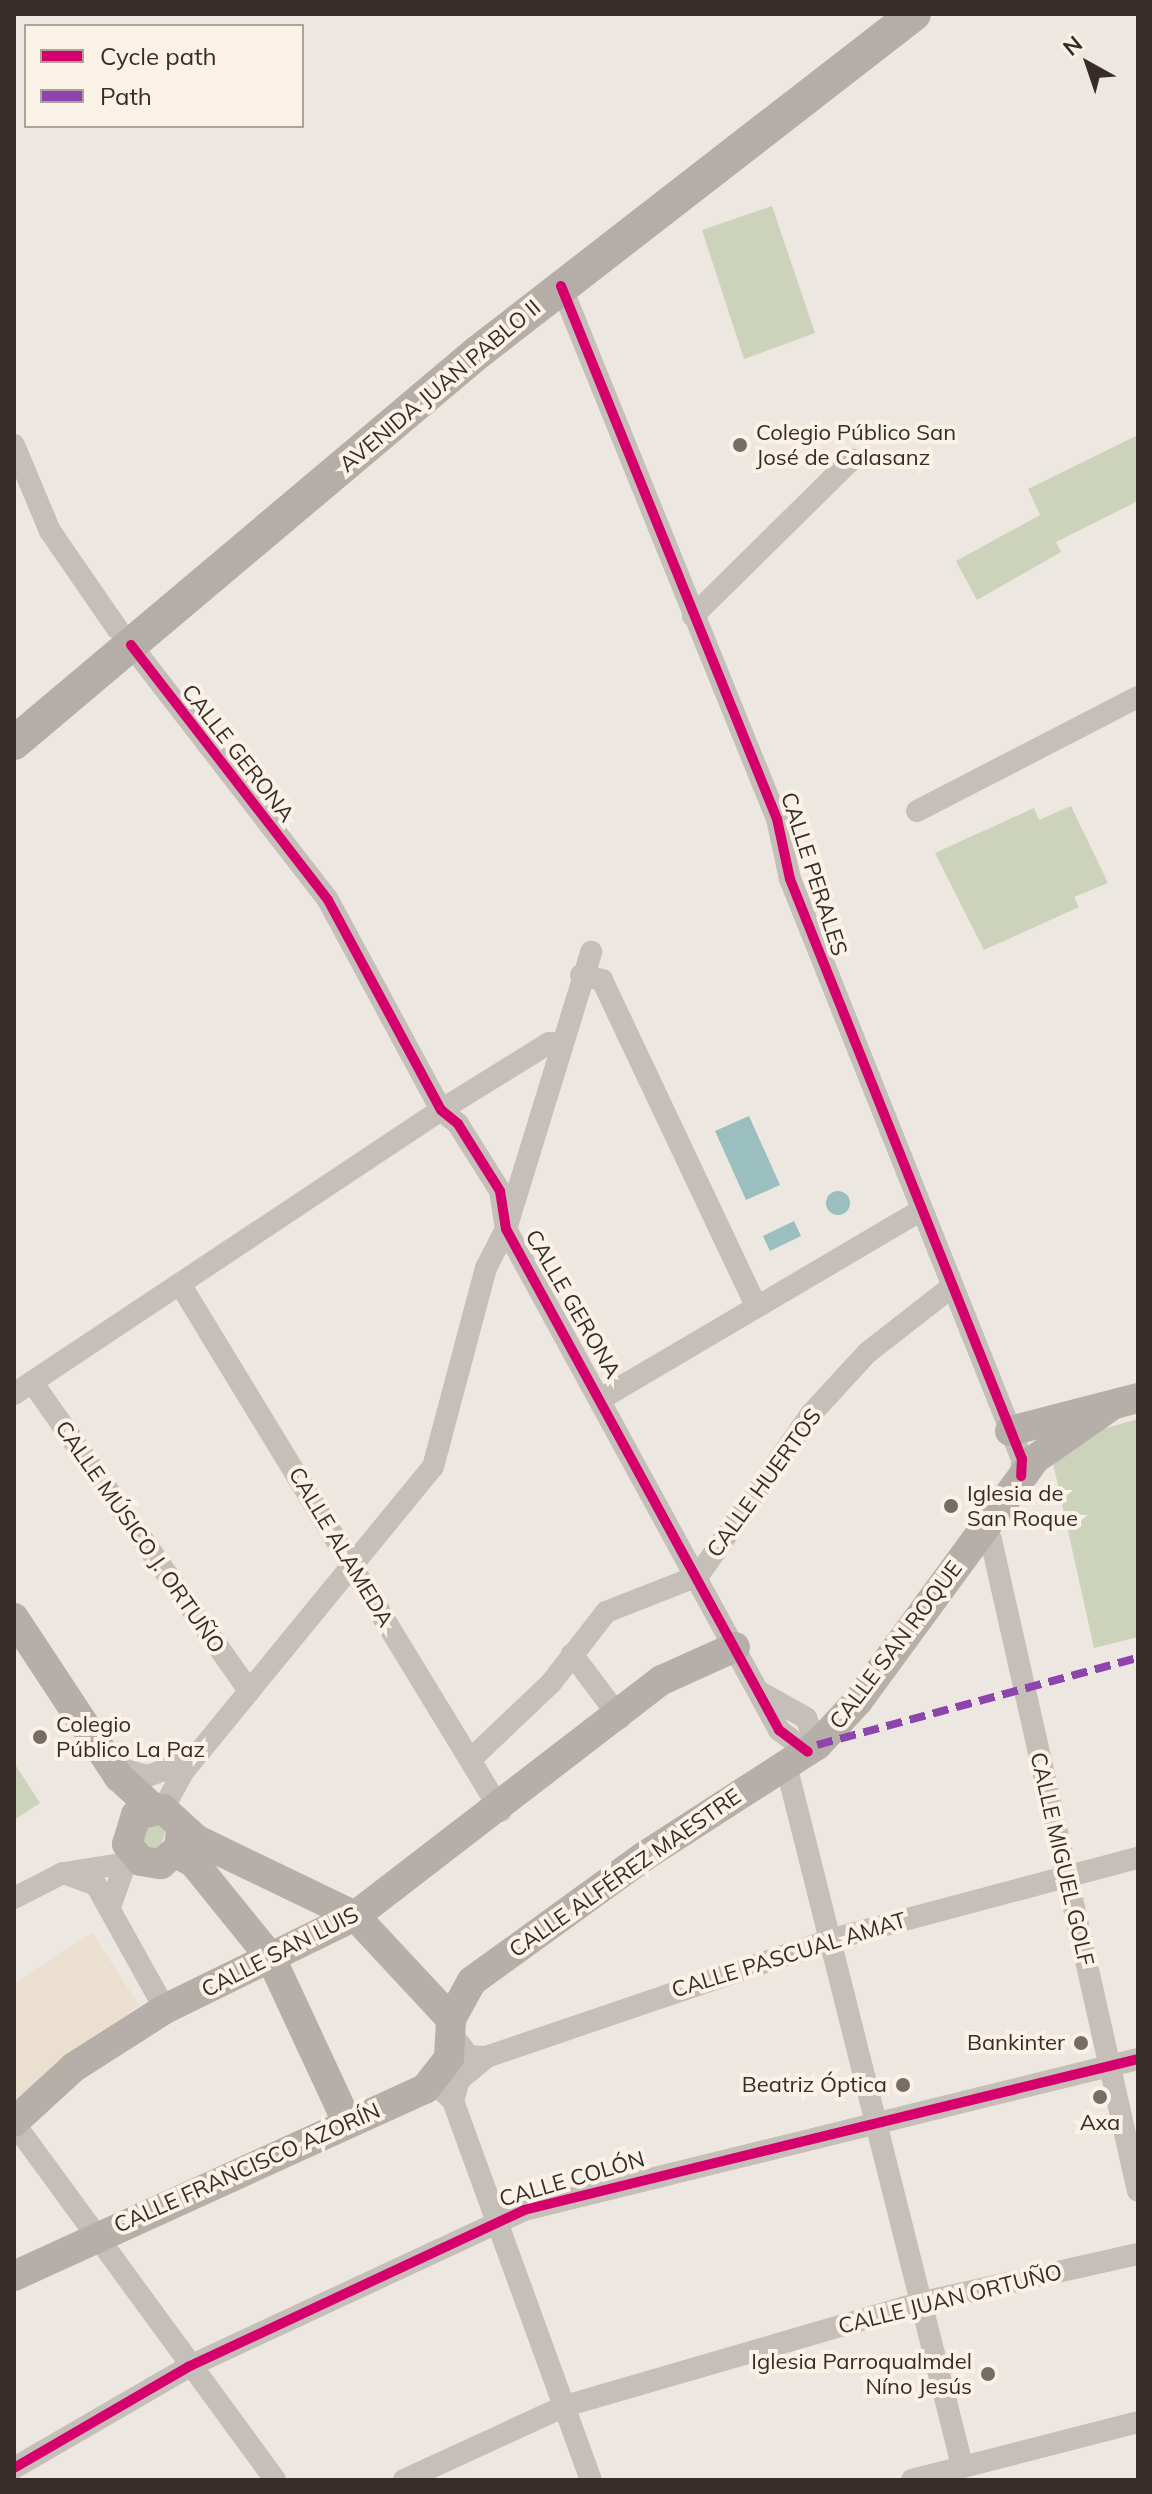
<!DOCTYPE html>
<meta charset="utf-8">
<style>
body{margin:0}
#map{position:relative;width:1152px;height:2494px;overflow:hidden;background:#ece7e0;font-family:Mulish,sans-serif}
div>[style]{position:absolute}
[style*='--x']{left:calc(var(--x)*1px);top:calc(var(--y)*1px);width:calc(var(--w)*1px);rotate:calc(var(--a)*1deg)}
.green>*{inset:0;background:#cdd3ba}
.plaza>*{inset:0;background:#ebdfcf}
.water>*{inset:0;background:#9bbebe}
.round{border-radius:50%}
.minor>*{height:22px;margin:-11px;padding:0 11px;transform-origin:11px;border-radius:11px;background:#c6bfb9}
.secondary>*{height:30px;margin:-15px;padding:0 15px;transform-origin:15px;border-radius:15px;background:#b6afa9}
.primary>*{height:34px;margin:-17px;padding:0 17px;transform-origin:17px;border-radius:17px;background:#b5aea8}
.quiet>*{height:8px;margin-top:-4px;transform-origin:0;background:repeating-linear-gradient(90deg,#8e44ad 0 16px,transparent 0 24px)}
.cycleway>*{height:10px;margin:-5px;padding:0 5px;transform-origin:5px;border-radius:5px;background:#d6006c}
.dots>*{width:22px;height:22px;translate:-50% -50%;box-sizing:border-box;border:4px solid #faf2e7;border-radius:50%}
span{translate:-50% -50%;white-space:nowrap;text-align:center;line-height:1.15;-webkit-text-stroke:8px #faf2e7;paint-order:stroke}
.street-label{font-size:22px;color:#372c27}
.poi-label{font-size:22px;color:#372c27}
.left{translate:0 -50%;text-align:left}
.right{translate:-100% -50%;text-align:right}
.frame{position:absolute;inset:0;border:16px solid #372c27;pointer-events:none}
.legend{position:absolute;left:24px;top:24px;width:280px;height:104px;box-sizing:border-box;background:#faf2e7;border:2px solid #aca39a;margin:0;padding:10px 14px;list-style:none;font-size:24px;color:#372c27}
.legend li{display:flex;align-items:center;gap:16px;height:40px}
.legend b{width:40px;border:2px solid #aca39a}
.north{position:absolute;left:1048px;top:24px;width:80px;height:80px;-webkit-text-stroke:6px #faf2e7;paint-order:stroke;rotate:320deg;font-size:22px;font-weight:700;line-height:32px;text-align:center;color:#372c27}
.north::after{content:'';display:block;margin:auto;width:28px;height:36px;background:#372c27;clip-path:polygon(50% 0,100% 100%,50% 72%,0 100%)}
</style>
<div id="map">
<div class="green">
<i style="clip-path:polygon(772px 206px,815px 333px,744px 359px,702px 230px)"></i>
<i style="clip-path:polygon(1138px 435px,1138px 501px,1056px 542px,1061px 552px,977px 600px,956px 561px,1040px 515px,1028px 489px)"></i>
<i style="clip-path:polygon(1071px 806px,1108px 883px,1074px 897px,1079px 907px,984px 950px,935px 853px,1034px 808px,1039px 820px)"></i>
<i style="clip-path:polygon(1138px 1419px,1138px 1637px,1094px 1648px,1053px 1463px,1092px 1432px)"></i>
<i style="clip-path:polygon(14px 1763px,40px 1803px,14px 1820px)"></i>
<i style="clip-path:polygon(153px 1822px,166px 1829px,160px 1849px,148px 1849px,140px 1834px)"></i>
</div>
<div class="plaza">
<i style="clip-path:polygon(92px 1933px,139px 2005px,14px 2102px,14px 1984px)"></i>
</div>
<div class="water">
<i style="clip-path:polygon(749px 1116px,780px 1185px,746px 1200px,715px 1131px)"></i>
<i class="round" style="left:826px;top:1191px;width:24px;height:24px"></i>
<i style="clip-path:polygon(794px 1221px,801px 1236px,770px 1251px,763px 1236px)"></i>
</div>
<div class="minor">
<i style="--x:561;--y:286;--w:575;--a:67.94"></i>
<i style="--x:777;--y:819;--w:61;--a:77.8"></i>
<i style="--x:790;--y:879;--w:625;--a:68.2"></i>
<i style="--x:1022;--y:1459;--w:17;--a:93"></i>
<i style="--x:14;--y:445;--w:93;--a:67.3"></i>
<i style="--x:50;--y:531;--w:118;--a:55.4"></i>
<i style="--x:693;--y:616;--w:223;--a:-44.6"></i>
<i style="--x:131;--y:645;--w:322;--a:52.3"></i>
<i style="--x:328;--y:900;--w:238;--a:61.7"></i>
<i style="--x:441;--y:1110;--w:22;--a:39"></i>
<i style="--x:458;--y:1124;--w:79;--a:57.9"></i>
<i style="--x:500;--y:1191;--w:38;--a:81"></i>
<i style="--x:506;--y:1229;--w:571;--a:61.41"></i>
<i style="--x:779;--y:1730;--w:36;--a:37"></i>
<i style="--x:917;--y:811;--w:249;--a:-27.3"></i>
<i style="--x:581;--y:975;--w:22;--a:13"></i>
<i style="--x:602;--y:980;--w:358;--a:64.7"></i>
<i style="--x:180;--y:1284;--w:617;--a:58.65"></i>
<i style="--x:32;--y:1382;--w:378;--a:54.9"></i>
<i style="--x:14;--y:1394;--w:513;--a:-33.63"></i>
<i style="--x:441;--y:1110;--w:127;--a:-31.8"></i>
<i style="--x:549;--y:1043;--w:13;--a:4"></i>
<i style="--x:604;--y:1397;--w:364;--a:-30.5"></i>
<i style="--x:980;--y:1533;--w:13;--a:32"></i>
<i style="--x:991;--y:1540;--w:667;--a:77.28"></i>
<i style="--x:572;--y:1654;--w:80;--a:53.1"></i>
<i style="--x:760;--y:1692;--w:53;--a:29.5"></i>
<i style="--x:806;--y:1718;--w:29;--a:68"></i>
<i style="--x:471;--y:1759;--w:110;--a:-43.5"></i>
<i style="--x:551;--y:1683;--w:90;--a:-52.2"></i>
<i style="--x:606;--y:1612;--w:99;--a:-21.4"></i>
<i style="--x:698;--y:1576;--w:198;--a:-55.1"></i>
<i style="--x:811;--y:1414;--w:83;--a:-47.4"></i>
<i style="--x:867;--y:1353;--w:104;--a:-38"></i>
<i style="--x:786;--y:1765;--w:722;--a:75.89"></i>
<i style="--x:112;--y:1766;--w:37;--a:16"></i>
<i style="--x:148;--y:1776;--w:43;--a:-20.6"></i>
<i style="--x:163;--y:1809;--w:42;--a:-61.6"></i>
<i style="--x:183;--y:1772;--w:394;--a:-50.7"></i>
<i style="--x:433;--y:1467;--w:206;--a:-75.1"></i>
<i style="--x:486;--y:1268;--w:44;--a:-62.9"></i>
<i style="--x:506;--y:1229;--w:290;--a:-72.9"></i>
<i style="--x:64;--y:1873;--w:78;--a:-8.9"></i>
<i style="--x:14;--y:1898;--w:55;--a:-27"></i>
<i style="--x:63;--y:1873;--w:35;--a:20"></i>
<i style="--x:96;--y:1885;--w:142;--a:60.9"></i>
<i style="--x:111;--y:1904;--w:56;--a:-70.3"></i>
<i style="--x:454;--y:2037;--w:24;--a:52"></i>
<i style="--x:469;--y:2056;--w:17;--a:3"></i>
<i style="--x:486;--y:2057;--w:362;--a:-18.8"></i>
<i style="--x:829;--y:1940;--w:320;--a:-14.9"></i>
<i style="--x:434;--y:2083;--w:26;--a:43"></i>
<i style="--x:453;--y:2101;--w:403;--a:70"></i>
<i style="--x:453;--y:2101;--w:22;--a:-74"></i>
<i style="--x:459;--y:2080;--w:35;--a:-40"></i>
<i style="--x:14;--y:2123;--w:442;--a:53.8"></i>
<i style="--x:14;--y:2468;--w:203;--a:-30.1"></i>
<i style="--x:190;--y:2366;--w:369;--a:-25"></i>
<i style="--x:524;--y:2210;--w:632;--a:-13.82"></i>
<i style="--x:404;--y:2480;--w:177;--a:-24.7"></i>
<i style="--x:565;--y:2406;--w:373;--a:-16.2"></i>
<i style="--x:923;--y:2302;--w:220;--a:-12.6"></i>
<i style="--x:912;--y:2480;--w:233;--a:-14.4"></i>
</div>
<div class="secondary">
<i style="--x:1010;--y:1431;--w:132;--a:-14.5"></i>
<i style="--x:14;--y:1618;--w:191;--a:56.6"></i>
<i style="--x:119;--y:1777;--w:46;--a:42.4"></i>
<i style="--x:176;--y:1853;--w:21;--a:29"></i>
<i style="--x:194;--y:1863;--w:122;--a:51"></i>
<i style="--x:271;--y:1958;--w:169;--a:65.1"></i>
<i style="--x:342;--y:2111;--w:16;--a:35"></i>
<i style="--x:451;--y:2019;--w:43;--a:-61.1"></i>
<i style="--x:472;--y:1981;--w:211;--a:-35.9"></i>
<i style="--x:643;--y:1857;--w:207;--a:-32.8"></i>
<i style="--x:817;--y:1745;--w:60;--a:-47"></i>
<i style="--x:858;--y:1701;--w:300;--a:-53.8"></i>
<i style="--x:1035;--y:1459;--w:88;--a:-34.8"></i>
<i style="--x:14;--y:2122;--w:81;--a:-42.5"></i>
<i style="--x:74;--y:2067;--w:108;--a:-32.5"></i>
<i style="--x:165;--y:2009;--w:212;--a:-26.1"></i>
<i style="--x:355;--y:1916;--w:387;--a:-37.6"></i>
<i style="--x:662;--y:1680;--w:80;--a:-24.3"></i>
<i style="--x:14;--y:2276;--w:452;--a:-24.5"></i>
<i style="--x:425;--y:2089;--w:39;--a:-52"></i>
<i style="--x:449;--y:2058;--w:39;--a:-87"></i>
<i style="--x:451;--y:2019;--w:141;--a:-133"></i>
<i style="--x:355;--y:1916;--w:175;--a:-154.3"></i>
<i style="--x:197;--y:1840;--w:46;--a:-137.6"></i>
<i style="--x:163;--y:1809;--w:28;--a:167"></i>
<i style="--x:136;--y:1815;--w:30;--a:107"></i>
<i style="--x:127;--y:1844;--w:22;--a:51"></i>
<i style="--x:141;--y:1861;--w:20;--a:9"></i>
<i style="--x:161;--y:1864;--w:24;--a:-42"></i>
<i style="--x:179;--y:1848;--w:19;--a:-84"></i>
</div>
<div class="primary">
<i style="--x:14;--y:743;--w:605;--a:-40.11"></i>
<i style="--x:477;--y:353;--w:553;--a:-37.8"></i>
</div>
<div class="quiet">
<i style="--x:817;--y:1745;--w:333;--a:-15.2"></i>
</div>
<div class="cycleway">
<i style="--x:561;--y:286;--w:575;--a:67.94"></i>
<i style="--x:777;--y:819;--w:61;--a:77.8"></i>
<i style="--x:790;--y:879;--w:625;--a:68.2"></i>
<i style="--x:1022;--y:1459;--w:17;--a:93"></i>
<i style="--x:131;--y:645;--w:322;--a:52.3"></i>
<i style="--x:328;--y:900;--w:238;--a:61.7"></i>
<i style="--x:441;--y:1110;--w:22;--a:39"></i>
<i style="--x:458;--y:1124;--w:79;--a:57.9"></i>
<i style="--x:500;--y:1191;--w:38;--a:81"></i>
<i style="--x:506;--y:1229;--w:571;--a:61.41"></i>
<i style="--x:779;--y:1730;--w:36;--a:37"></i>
<i style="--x:14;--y:2468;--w:203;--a:-30.1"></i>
<i style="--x:190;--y:2366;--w:369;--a:-25"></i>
<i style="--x:524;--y:2210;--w:632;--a:-13.82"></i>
</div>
<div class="dots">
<i style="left:740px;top:445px;background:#766d68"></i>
<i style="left:951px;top:1506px;background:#766d68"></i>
<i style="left:40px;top:1737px;background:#766d68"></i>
<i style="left:1081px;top:2043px;background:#766d68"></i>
<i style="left:903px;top:2085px;background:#766d68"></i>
<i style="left:1100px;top:2097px;background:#766d68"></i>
<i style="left:988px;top:2374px;background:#766d68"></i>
</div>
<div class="street-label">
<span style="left:440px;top:386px;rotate:-40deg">AVENIDA JUAN PABLO II</span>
<span style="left:238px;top:753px;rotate:52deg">CALLE GERONA</span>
<span style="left:814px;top:874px;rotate:72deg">CALLE PERALES</span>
<span style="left:573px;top:1304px;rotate:60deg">CALLE GERONA</span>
<span style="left:764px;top:1483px;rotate:-54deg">CALLE HUERTOS</span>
<span style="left:140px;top:1537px;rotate:55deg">CALLE MÚSICO J. ORTUÑO</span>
<span style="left:341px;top:1547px;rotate:59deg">CALLE ALAMEDA</span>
<span style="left:896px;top:1645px;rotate:-53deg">CALLE SAN ROQUE</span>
<span style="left:1062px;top:1859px;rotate:77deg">CALLE MIGUEL GOLF</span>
<span style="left:625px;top:1873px;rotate:-35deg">CALLE ALFÉREZ MAESTRE</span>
<span style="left:280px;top:1952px;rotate:-27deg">CALLE SAN LUIS</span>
<span style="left:789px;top:1955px;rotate:-17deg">CALLE PASCUAL AMAT</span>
<span style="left:247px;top:2168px;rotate:-24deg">CALLE FRANCISCO AZORÍN</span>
<span style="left:572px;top:2179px;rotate:-16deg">CALLE COLÓN</span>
<span style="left:950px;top:2299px;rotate:-14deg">CALLE JUAN ORTUÑO</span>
</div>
<div class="poi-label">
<span class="left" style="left:756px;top:445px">Colegio Público San<br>José de Calasanz</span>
<span class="left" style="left:967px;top:1506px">Iglesia de<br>San Roque</span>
<span class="left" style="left:56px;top:1737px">Colegio<br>Público La Paz</span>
<span class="right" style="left:1065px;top:2043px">Bankinter</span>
<span class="right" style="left:887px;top:2085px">Beatriz Óptica</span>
<span style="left:1100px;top:2123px">Axa</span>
<span class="right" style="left:972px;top:2374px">Iglesia Parroqualmdel<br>Níno Jesús</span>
</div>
<div class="frame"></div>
<ul class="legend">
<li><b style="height:10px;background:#d6006c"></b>Cycle path</li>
<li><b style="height:10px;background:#8e44ad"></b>Path</li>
</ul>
<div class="north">N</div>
</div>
